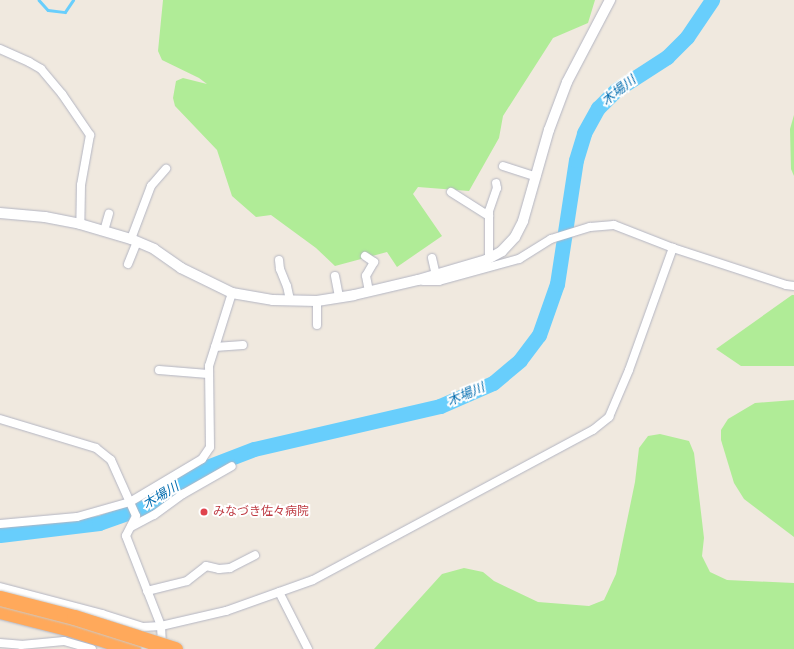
<!DOCTYPE html>
<meta charset="utf-8">
<style>
body{margin:0}
#map{position:relative;width:794px;height:649px;overflow:hidden;background:#f0e9df;font-family:Rubik,"Noto Sans JP",sans-serif}
div>[style]{position:absolute}
[style*='--x']{left:calc(var(--x)*1px);top:calc(var(--y)*1px);width:calc(var(--w)*1px);rotate:calc(var(--a)*1deg)}
.green>*{inset:0;background:#b0ec97}
.stream>*{height:2.5px;margin:-1.25px;padding:0 1.25px;transform-origin:1.25px;border-radius:1.25px;background:#68cefc}
.river>*{height:15px;margin:-7.5px;padding:0 7.5px;transform-origin:7.5px;border-radius:7.5px;background:#68cefc}
.roads{filter:drop-shadow(0 0 1px #b3b5c2) drop-shadow(0 0 1px #b3b5c2)}
.minor>*{height:8px;margin:-4px;padding:0 4px;transform-origin:4px;border-radius:4px;background:#fff}
.tertiary>*{height:10px;margin:-5px;padding:0 5px;transform-origin:5px;border-radius:5px;background:#fff}
.motorway>*{height:15px;margin:-7.5px;padding:0 7.5px;transform-origin:7.5px;border-radius:7.5px;background:#ffa95b}
.bridges{filter:drop-shadow(0 0 1px #c9c9c9) drop-shadow(0 0 1px #c9c9c9)}
.motorway-bridge>*{height:15px;margin:-7.5px;padding:0 7.5px;transform-origin:7.5px;border-radius:7.5px;background:#ffa95b}
.dots>*{width:11px;height:11px;translate:-50% -50%;box-sizing:border-box;border:2px solid #fff;border-radius:50%}
span{translate:-50% -50%;white-space:nowrap;text-align:center;line-height:1.15;-webkit-text-stroke:4px #fff;paint-order:stroke}
.health-label{font-size:12px;color:#be3a42}
.left{translate:0 -50%;text-align:left}
.water-label{font-size:13px;color:#006caf;font-style:italic}
</style>
<div id="map">
<div class="green">
<i style="clip-path:polygon(163px 0,595px 0,588px 23px,553px 38px,503px 116px,499px 138px,469px 191px,418px 187px,413px 194px,442px 236px,397px 267px,387px 252px,335px 266px,316px 248px,271px 215px,256px 217px,232px 196px,217px 150px,175px 106px,173px 98px,176px 81px,183px 78px,207px 84px,199px 78px,162px 60px,158px 51px)"></i>
<i style="clip-path:polygon(794px 115px,794px 176px,791px 169px,790px 129px)"></i>
<i style="clip-path:polygon(792px 295px,794px 295px,794px 366px,741px 366px,716px 349px)"></i>
<i style="clip-path:polygon(794px 400px,794px 537px,744px 499px,734px 483px,721px 440px,721px 430px,728px 419px,755px 403px)"></i>
<i style="clip-path:polygon(660px 434px,689px 441px,694px 453px,704px 538px,702px 556px,710px 572px,727px 580px,794px 583px,794px 649px,374px 649px,442px 574px,464px 568px,483px 572px,494px 581px,538px 602px,589px 606px,604px 600px,616px 574px,635px 482px,639px 448px,648px 436px)"></i>
</div>
<div class="stream">
<i style="--x:39;--y:0;--w:13;--a:48"></i>
<i style="--x:48;--y:10;--w:17;--a:7"></i>
<i style="--x:65;--y:12;--w:14;--a:-56"></i>
</div>
<div class="river">
<i style="--x:0;--y:535;--w:100;--a:-6.9"></i>
<i style="--x:99;--y:523;--w:48;--a:-19.6"></i>
<i style="--x:144;--y:507;--w:75;--a:-32.4"></i>
<i style="--x:207;--y:467;--w:50;--a:-21"></i>
<i style="--x:254;--y:449;--w:191;--a:-13"></i>
<i style="--x:440;--y:406;--w:58;--a:-23.5"></i>
<i style="--x:493;--y:383;--w:35;--a:-40"></i>
<i style="--x:520;--y:360;--w:31;--a:-53"></i>
<i style="--x:539;--y:335;--w:54;--a:-70.6"></i>
<i style="--x:557;--y:284;--w:125;--a:-81.3"></i>
<i style="--x:576;--y:160;--w:28;--a:-73"></i>
<i style="--x:584;--y:133;--w:29;--a:-61"></i>
<i style="--x:598;--y:108;--w:25;--a:-45"></i>
<i style="--x:616;--y:90;--w:61;--a:-32.9"></i>
<i style="--x:667;--y:57;--w:28;--a:-45"></i>
<i style="--x:687;--y:37;--w:45;--a:-56"></i>
</div>
<div class="roads">
<div class="minor">
<i style="--x:0;--y:49;--w:32;--a:24"></i>
<i style="--x:29;--y:62;--w:14;--a:30"></i>
<i style="--x:41;--y:69;--w:33;--a:50"></i>
<i style="--x:62;--y:94;--w:50;--a:55.7"></i>
<i style="--x:90;--y:135;--w:51;--a:100.2"></i>
<i style="--x:81;--y:185;--w:39;--a:91"></i>
<i style="--x:503;--y:166;--w:35;--a:18"></i>
<i style="--x:451;--y:192;--w:45;--a:32.3"></i>
<i style="--x:104;--y:231;--w:18;--a:-74"></i>
<i style="--x:131;--y:239;--w:57;--a:-69.3"></i>
<i style="--x:151;--y:186;--w:23;--a:-49"></i>
<i style="--x:365;--y:256;--w:11;--a:34"></i>
<i style="--x:374;--y:262;--w:16;--a:120"></i>
<i style="--x:366;--y:276;--w:16;--a:79"></i>
<i style="--x:432;--y:258;--w:17;--a:77"></i>
<i style="--x:489;--y:258;--w:47;--a:-90"></i>
<i style="--x:489;--y:211;--w:24;--a:-71"></i>
<i style="--x:497;--y:188;--w:5;--a:-101"></i>
<i style="--x:279;--y:260;--w:9;--a:84"></i>
<i style="--x:280;--y:269;--w:18;--a:68"></i>
<i style="--x:287;--y:286;--w:14;--a:78"></i>
<i style="--x:128;--y:264;--w:24;--a:-68"></i>
<i style="--x:335;--y:276;--w:21;--a:79"></i>
<i style="--x:423;--y:281;--w:16;--a:0"></i>
<i style="--x:439;--y:281;--w:83;--a:-15.4"></i>
<i style="--x:519;--y:259;--w:38;--a:-32"></i>
<i style="--x:551;--y:239;--w:41;--a:-17.1"></i>
<i style="--x:590;--y:227;--w:24;--a:-5"></i>
<i style="--x:614;--y:225;--w:63;--a:21.3"></i>
<i style="--x:673;--y:248;--w:119;--a:18.1"></i>
<i style="--x:786;--y:285;--w:8;--a:7"></i>
<i style="--x:317;--y:301;--w:24;--a:90"></i>
<i style="--x:215;--y:347;--w:28;--a:-4"></i>
<i style="--x:159;--y:370;--w:49;--a:4.7"></i>
<i style="--x:0;--y:419;--w:100;--a:16.8"></i>
<i style="--x:96;--y:448;--w:19;--a:39"></i>
<i style="--x:111;--y:460;--w:61;--a:65.9"></i>
<i style="--x:136;--y:516;--w:22;--a:117"></i>
<i style="--x:126;--y:536;--w:97;--a:68.7"></i>
<i style="--x:161;--y:626;--w:20;--a:87"></i>
<i style="--x:0;--y:524;--w:77;--a:-5.2"></i>
<i style="--x:77;--y:517;--w:55;--a:-15.8"></i>
<i style="--x:130;--y:502;--w:84;--a:-30.8"></i>
<i style="--x:202;--y:459;--w:14;--a:-56"></i>
<i style="--x:210;--y:447;--w:81;--a:-90.7"></i>
<i style="--x:209;--y:366;--w:77;--a:-72.5"></i>
<i style="--x:131;--y:527;--w:26;--a:-28"></i>
<i style="--x:154;--y:515;--w:36;--a:-36"></i>
<i style="--x:183;--y:494;--w:56;--a:-29.7"></i>
<i style="--x:0;--y:587;--w:106;--a:14.8"></i>
<i style="--x:102;--y:614;--w:43;--a:17.6"></i>
<i style="--x:143;--y:627;--w:18;--a:-3"></i>
<i style="--x:161;--y:626;--w:67;--a:-13"></i>
<i style="--x:226;--y:611;--w:92;--a:-19.6"></i>
<i style="--x:313;--y:580;--w:318;--a:-28.2"></i>
<i style="--x:593;--y:430;--w:21;--a:-39"></i>
<i style="--x:609;--y:417;--w:51;--a:-66.9"></i>
<i style="--x:629;--y:370;--w:130;--a:-70.2"></i>
<i style="--x:147;--y:591;--w:41;--a:-14"></i>
<i style="--x:187;--y:581;--w:24;--a:-38"></i>
<i style="--x:206;--y:566;--w:13;--a:13"></i>
<i style="--x:219;--y:569;--w:11;--a:-5"></i>
<i style="--x:230;--y:568;--w:28;--a:-27"></i>
<i style="--x:279;--y:592;--w:64;--a:63"></i>
<i style="--x:0;--y:643;--w:21;--a:5"></i>
<i style="--x:21;--y:645;--w:43;--a:-5.3"></i>
<i style="--x:64;--y:641;--w:29;--a:16"></i>
</div>
<div class="tertiary">
<i style="--x:0;--y:213;--w:45;--a:5.1"></i>
<i style="--x:45;--y:217;--w:36;--a:11"></i>
<i style="--x:80;--y:224;--w:53;--a:16.4"></i>
<i style="--x:131;--y:239;--w:25;--a:23"></i>
<i style="--x:154;--y:249;--w:33;--a:35"></i>
<i style="--x:181;--y:268;--w:57;--a:26.1"></i>
<i style="--x:232;--y:293;--w:42;--a:9.7"></i>
<i style="--x:273;--y:300;--w:44;--a:1.3"></i>
<i style="--x:317;--y:301;--w:37;--a:-9"></i>
<i style="--x:354;--y:295;--w:66;--a:-13.2"></i>
<i style="--x:418;--y:280;--w:71;--a:-16.4"></i>
<i style="--x:486;--y:260;--w:18;--a:-29"></i>
<i style="--x:502;--y:251;--w:19;--a:-47"></i>
<i style="--x:515;--y:237;--w:18;--a:-63"></i>
<i style="--x:523;--y:221;--w:95;--a:-74.1"></i>
<i style="--x:549;--y:130;--w:51;--a:-69.4"></i>
<i style="--x:567;--y:82;--w:93;--a:-62.3"></i>
</div>
<div class="motorway">
<i style="--x:0;--y:611;--w:73;--a:14.2"></i>
<i style="--x:71;--y:629;--w:65;--a:17.9"></i>
</div>
</div>
<div class="bridges">
<div class="motorway-bridge">
<i style="--x:0;--y:598;--w:76;--a:14.4"></i>
<i style="--x:74;--y:617;--w:106;--a:17.6"></i>
</div>
</div>
<div class="dots">
<i style="left:204px;top:512px;background:#e0444e"></i>
</div>
<div class="health-label">
<span class="left" style="left:213px;top:512px">みなづき佐々病院</span>
</div>
<div class="water-label">
<span style="left:619px;top:91px;rotate:-38deg">木場川</span>
<span style="left:466px;top:395px;rotate:-23deg">木場川</span>
<span style="left:161px;top:496px;rotate:-31deg">木場川</span>
</div>
</div>
